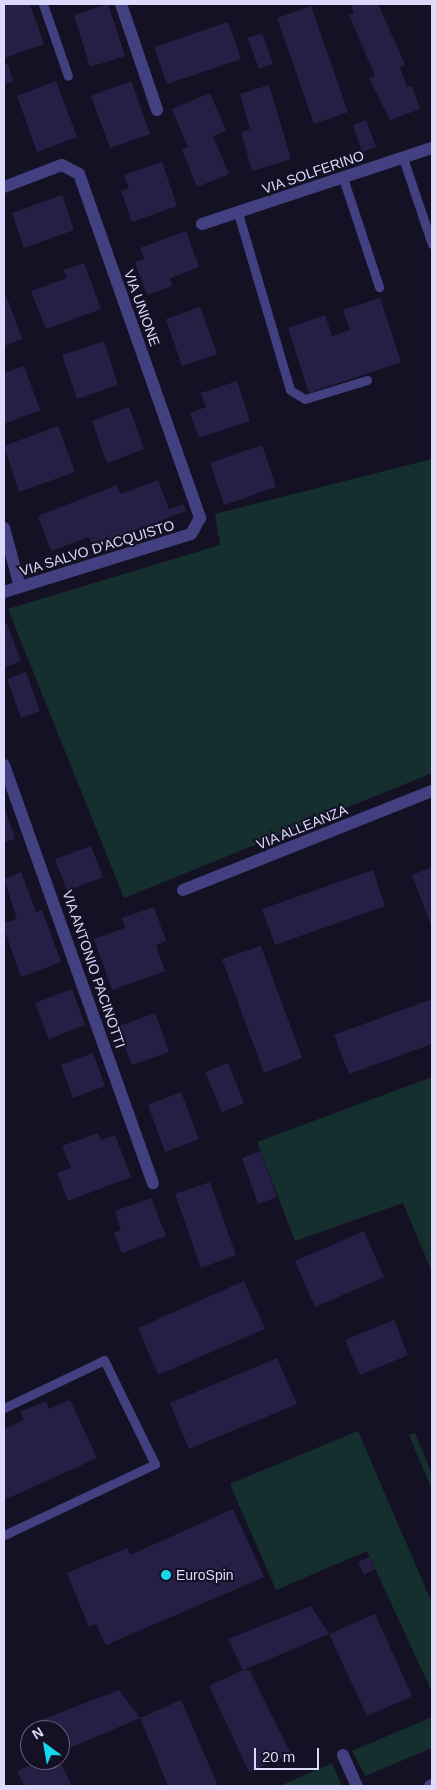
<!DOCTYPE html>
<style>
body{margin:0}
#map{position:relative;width:436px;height:1790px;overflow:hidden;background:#151125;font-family:Helvetica,sans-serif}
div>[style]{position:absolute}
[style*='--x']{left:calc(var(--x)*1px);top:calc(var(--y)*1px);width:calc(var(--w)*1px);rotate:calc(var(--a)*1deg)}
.green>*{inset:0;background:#152f2e}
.building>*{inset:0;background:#261f45}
.service>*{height:9px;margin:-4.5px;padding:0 4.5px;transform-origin:4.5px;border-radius:4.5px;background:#424080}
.minor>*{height:12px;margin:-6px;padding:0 6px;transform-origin:6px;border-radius:6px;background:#424080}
.dots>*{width:14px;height:14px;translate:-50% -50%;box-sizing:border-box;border:2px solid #151125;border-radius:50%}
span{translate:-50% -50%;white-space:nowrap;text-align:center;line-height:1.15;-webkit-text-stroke:4px #151125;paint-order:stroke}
.street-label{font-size:14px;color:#ddd9fc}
.poi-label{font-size:14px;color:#ddd9fc}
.left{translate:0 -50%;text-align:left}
.frame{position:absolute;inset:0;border:5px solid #ddd9fc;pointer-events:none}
.north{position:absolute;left:20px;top:1720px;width:50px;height:50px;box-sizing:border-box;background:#151125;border:1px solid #65617b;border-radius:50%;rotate:328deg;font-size:14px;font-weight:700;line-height:20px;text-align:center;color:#ddd9fc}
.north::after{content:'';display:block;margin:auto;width:18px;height:22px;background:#14d7ec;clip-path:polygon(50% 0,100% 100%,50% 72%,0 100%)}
.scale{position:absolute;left:254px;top:1748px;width:65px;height:22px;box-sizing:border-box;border:2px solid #ddd9fc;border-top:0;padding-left:6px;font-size:15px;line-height:18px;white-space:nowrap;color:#ddd9fc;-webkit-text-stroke:4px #151125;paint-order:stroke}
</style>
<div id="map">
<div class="green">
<i style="clip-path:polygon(432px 459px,432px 773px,124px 898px,8px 609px,220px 545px,215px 514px)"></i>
<i style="clip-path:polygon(432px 1077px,432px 1272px,403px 1203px,295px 1241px,257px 1142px)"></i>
<i style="clip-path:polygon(358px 1431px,432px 1603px,432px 1692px,367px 1551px,276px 1590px,230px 1484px)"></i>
<i style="clip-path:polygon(415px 1433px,432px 1474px,432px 1490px,409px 1435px)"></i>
<i style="clip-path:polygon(432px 1717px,432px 1748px,365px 1776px,352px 1751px)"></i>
<i style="clip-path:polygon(332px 1763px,342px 1786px,280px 1786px)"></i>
</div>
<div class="building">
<i style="clip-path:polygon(4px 4px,30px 4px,44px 44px,4px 58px)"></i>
<i style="clip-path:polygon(108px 4px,125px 56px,90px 67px,74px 15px)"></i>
<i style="clip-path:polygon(351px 4px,378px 4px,405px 65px,400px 67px,407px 87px,412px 86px,420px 109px,390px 120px,369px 78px,375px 76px,349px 15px,354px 13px)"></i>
<i style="clip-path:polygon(311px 6px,348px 112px,314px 124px,277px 18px)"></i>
<i style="clip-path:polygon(228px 22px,241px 59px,167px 84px,154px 47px)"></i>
<i style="clip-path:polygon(262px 33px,273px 64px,259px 69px,248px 38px)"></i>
<i style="clip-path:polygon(8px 64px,13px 82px,4px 84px,4px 65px)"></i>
<i style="clip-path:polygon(56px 81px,77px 137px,37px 152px,17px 96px)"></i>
<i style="clip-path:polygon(131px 81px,150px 134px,110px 148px,91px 96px)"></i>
<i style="clip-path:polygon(269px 85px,291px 159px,252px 171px,241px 132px,250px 129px,240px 94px)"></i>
<i style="clip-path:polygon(210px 93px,226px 131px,213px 136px,229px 174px,197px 187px,182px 150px,188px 147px,172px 109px)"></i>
<i style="clip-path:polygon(366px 120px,376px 147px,362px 152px,353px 125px)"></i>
<i style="clip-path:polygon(162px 162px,177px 206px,132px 222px,121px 191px,129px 188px,124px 175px)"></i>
<i style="clip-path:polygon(62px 195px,74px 230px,24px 248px,12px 213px)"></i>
<i style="clip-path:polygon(186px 231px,199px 267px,170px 278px,172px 286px,147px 295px,135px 262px,144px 259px,140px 248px)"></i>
<i style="clip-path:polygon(84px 263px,101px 309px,46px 329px,31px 291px,67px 278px,64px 270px)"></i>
<i style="clip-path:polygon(6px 295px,22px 339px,4px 346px,4px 296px)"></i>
<i style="clip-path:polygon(380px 298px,401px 362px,309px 393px,288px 328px,325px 315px,332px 336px,350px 330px,343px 310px)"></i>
<i style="clip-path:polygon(200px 307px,217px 354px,182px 366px,166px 319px)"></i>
<i style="clip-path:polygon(104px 341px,118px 385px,77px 399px,62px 355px)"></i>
<i style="clip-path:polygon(24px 366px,40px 410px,4px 424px,4px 373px)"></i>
<i style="clip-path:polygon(237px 381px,250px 421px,199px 438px,190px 413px,206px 407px,201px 393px)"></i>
<i style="clip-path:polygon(129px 407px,144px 449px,107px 463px,92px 421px)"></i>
<i style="clip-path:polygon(58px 426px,75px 472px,19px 492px,4px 446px)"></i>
<i style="clip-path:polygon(262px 445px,276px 487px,224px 505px,210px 463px)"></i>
<i style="clip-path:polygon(158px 480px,169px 509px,183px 504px,186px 511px,93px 547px,89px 537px,51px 551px,38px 516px,117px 485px,121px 494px)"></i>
<i style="clip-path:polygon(7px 624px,21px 661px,4px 668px,4px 625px)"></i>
<i style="clip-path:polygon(26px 672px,40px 711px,21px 718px,7px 679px)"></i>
<i style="clip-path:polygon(4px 806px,15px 839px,4px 842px)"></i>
<i style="clip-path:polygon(91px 846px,103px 877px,67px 891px,55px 859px)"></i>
<i style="clip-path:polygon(432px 867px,432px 928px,412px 875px)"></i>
<i style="clip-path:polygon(373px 870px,385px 906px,275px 945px,262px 909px)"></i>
<i style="clip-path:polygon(21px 872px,36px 912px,42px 910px,61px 962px,21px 977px,4px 929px,4px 923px,17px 919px,4px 879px)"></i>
<i style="clip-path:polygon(154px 907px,166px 941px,156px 945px,165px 971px,112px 990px,94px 939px,125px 928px,122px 918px)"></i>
<i style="clip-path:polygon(261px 946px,302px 1058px,264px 1073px,222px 959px)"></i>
<i style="clip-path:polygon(72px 989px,85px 1025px,49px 1039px,35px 1003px)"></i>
<i style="clip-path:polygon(432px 999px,432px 1044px,349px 1074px,334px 1035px)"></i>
<i style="clip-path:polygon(155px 1013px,169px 1052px,132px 1065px,117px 1027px)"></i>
<i style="clip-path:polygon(93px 1053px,105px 1086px,73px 1098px,61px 1065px)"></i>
<i style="clip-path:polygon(228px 1063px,244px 1103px,222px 1112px,205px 1072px)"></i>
<i style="clip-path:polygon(181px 1092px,199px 1139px,165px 1152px,148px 1105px)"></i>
<i style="clip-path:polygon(98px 1133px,101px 1140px,115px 1135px,131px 1177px,68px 1201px,57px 1173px,71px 1168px,62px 1146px)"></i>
<i style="clip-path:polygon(260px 1151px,277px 1197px,258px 1204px,242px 1158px)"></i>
<i style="clip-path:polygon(210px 1182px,236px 1255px,201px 1268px,175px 1194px)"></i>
<i style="clip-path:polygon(151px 1198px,166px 1236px,122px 1253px,114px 1233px,121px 1230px,115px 1211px)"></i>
<i style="clip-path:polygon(364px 1231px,384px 1277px,315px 1307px,295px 1261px)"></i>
<i style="clip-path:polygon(244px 1281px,265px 1329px,158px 1375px,138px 1328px)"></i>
<i style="clip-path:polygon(394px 1320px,408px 1355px,360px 1375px,345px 1340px)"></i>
<i style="clip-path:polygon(277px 1358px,297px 1404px,189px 1449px,170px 1403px)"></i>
<i style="clip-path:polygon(70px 1400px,97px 1458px,4px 1500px,4px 1429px,24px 1420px,20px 1412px,46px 1401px,49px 1409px)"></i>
<i style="clip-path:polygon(233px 1509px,264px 1577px,106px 1645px,96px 1624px,89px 1627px,67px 1573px,127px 1548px,130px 1555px)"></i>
<i style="clip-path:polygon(369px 1557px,375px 1569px,364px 1575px,358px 1562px)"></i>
<i style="clip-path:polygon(311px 1606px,329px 1634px,243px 1670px,228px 1639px)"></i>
<i style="clip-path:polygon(375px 1614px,412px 1696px,367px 1716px,329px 1634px)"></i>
<i style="clip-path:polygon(243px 1670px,250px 1671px,291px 1754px,249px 1772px,209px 1686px)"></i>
<i style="clip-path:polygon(119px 1690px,140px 1718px,181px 1700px,218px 1786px,168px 1786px,140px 1718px,60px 1752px,60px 1730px,36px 1730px,33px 1723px)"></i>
<i style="clip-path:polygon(42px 1760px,59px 1760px,72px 1786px,25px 1786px,17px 1771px)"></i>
</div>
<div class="service">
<i style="--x:43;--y:4;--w:76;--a:70.9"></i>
<i style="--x:403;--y:158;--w:91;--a:71.4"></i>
<i style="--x:343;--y:178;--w:115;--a:71.7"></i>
<i style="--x:238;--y:213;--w:184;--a:73.6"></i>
<i style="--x:290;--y:390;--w:17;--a:31"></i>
<i style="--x:305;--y:399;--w:65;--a:-17"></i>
<i style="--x:4;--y:1408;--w:111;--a:-25.6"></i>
<i style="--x:104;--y:1360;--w:116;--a:63.9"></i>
<i style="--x:155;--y:1464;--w:167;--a:154.8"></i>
</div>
<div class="minor">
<i style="--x:121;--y:4;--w:112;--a:71.2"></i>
<i style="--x:4;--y:187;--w:62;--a:-20.8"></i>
<i style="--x:62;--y:165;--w:19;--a:28"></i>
<i style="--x:79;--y:174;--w:365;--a:70.6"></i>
<i style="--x:200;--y:518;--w:18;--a:119"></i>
<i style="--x:191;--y:534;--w:196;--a:162.8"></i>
<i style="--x:202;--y:224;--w:242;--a:-18.3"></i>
<i style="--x:4;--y:528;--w:61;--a:74.8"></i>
<i style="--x:4;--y:765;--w:444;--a:70.4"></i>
<i style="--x:183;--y:890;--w:268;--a:-21.7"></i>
<i style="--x:343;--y:1755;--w:34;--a:66"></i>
<i style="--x:430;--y:1786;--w:2;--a:-27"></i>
</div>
<div class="dots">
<i style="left:166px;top:1575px;background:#14d7ec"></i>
</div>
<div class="street-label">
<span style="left:313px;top:172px;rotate:-19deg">VIA SOLFERINO</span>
<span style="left:142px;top:308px;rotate:70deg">VIA UNIONE</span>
<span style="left:97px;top:548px;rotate:-17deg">VIA SALVO D'ACQUISTO</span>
<span style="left:302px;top:827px;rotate:-22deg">VIA ALLEANZA</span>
<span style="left:94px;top:969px;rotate:71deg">VIA ANTONIO PACINOTTI</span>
</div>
<div class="poi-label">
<span class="left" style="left:176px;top:1575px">EuroSpin</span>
</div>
<div class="frame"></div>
<div class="north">N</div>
<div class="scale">20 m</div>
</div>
